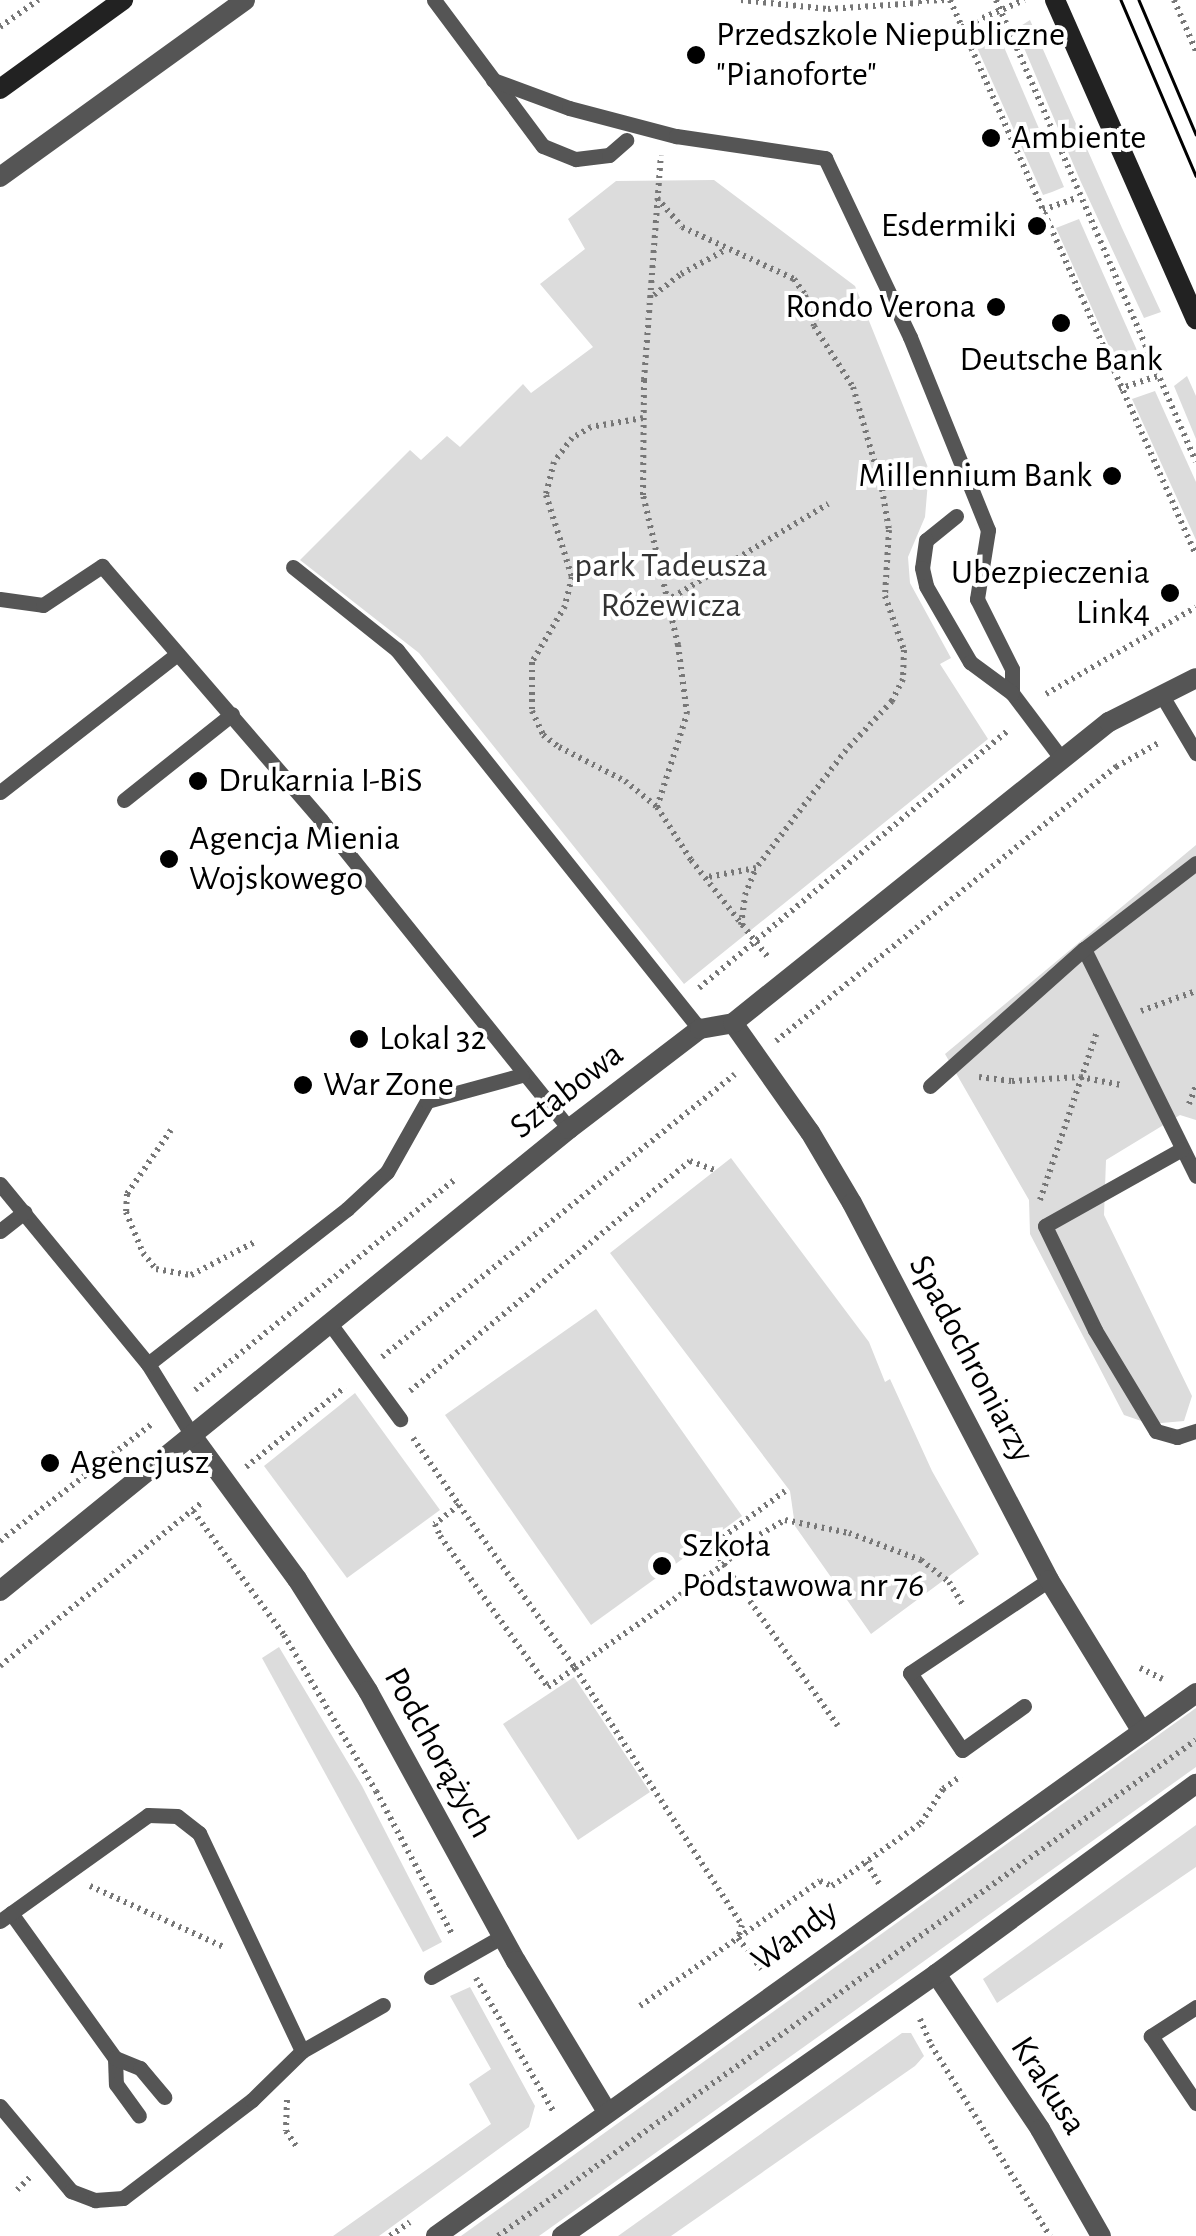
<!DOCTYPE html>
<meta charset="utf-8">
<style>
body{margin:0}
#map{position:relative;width:1196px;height:2236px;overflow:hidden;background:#fff;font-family:"Alegreya Sans",sans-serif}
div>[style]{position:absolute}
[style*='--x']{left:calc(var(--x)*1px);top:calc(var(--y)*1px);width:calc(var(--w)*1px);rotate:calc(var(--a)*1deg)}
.green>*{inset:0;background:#dcdcdc}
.path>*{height:6px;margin-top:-3px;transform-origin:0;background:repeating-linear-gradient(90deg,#777 0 2.5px,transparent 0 7.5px)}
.lane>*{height:15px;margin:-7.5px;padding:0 7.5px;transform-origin:7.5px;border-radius:7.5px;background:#555}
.street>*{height:20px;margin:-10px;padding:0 10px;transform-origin:10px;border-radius:10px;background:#555}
.secondary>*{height:20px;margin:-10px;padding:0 10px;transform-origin:10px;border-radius:10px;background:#222}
.tram>*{height:2.5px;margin:-1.25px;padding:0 1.25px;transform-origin:1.25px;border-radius:1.25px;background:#000}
.dots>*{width:28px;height:28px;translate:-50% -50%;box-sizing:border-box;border:5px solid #fff;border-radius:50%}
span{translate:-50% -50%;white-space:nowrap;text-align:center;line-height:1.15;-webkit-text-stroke:8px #fff;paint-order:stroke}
.poi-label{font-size:35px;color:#000}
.left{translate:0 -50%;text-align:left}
.right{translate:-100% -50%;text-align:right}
.park-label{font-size:35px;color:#333}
.street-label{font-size:35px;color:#000}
</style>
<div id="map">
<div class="green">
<i style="clip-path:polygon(1030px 20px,1122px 228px,1161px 312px,1144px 318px,1080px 180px,1016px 29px)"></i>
<i style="clip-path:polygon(998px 33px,1064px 187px,1052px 192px,1043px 195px,975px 43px)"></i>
<i style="clip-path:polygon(714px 180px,855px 286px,929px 470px,925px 517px,908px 557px,910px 583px,951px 658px,940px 664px,988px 739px,684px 984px,419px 653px,300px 560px,410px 450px,421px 460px,447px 436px,460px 447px,523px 384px,531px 393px,593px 347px,540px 284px,585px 249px,568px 219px,616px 181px)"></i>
<i style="clip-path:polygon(1079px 219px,1143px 364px,1121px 373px,1056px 228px)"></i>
<i style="clip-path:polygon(1187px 376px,1196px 396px,1196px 439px,1174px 386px)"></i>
<i style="clip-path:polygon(1155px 391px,1196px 482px,1196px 540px,1132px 399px)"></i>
<i style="clip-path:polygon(1196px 845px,1196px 1120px,1180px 1115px,1106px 1160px,1104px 1215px,1192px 1396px,1184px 1421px,1150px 1424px,1124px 1415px,1030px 1234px,1029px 1200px,945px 1054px)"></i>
<i style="clip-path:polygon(731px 1158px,869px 1342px,885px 1382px,890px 1379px,932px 1471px,979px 1554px,871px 1634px,795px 1526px,790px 1491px,610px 1253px)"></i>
<i style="clip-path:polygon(596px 1309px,742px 1516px,591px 1625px,445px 1415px)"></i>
<i style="clip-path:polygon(355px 1393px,440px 1510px,347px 1578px,264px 1466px)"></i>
<i style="clip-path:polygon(279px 1647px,362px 1786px,442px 1942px,423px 1952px,262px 1658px)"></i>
<i style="clip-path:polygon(574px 1677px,650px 1792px,578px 1840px,503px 1724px)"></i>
<i style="clip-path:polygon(1196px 1708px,1196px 1767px,539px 2236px,461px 2236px)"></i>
<i style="clip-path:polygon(1196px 1825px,1196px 1867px,997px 2003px,983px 1979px)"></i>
<i style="clip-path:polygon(470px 1987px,535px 2106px,529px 2127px,379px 2236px,333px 2236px,491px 2124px,469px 2084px,491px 2069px,450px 1996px)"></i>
<i style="clip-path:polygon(902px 2033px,911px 2033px,924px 2056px,915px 2066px,671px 2236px,618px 2236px)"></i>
</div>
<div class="path">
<i style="--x:741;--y:0;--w:87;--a:5.9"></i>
<i style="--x:828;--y:9;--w:91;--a:-3.8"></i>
<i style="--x:950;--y:0;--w:607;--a:66.1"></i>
<i style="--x:996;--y:0;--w:503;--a:66.59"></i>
<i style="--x:1174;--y:0;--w:56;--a:66.7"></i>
<i style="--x:919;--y:1;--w:27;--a:-2"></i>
<i style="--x:0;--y:27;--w:47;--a:-35.4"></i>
<i style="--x:962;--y:27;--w:68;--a:-23.5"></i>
<i style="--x:657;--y:198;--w:38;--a:49"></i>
<i style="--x:682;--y:227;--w:123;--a:24.9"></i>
<i style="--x:794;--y:279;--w:19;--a:55"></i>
<i style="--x:805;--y:295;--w:32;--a:74"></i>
<i style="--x:814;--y:326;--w:72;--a:57.4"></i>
<i style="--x:853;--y:387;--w:106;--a:74.1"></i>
<i style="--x:882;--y:489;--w:42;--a:80.3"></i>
<i style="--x:889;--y:530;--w:66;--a:93.5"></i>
<i style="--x:885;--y:596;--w:57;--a:70.6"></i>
<i style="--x:904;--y:650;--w:29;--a:92"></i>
<i style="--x:903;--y:679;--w:25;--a:117"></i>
<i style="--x:892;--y:701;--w:67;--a:133.2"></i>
<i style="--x:846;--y:750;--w:148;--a:127.3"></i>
<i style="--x:756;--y:868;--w:49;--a:169.4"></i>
<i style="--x:1043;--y:210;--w:37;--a:-20"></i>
<i style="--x:654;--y:295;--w:34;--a:-38"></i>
<i style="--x:681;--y:274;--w:52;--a:-28.5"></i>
<i style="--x:1119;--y:389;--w:40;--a:-18.9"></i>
<i style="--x:643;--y:418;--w:53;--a:170.2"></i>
<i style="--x:591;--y:427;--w:22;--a:150"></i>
<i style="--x:572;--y:438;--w:30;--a:127"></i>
<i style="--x:554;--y:462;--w:34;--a:104"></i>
<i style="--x:546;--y:495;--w:86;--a:72.4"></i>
<i style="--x:572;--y:577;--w:30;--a:104"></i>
<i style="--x:565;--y:606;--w:65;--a:120.5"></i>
<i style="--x:532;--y:662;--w:49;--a:90"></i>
<i style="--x:532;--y:711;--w:26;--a:65"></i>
<i style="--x:543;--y:735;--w:20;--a:37"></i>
<i style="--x:559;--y:747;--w:74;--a:27.3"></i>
<i style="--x:625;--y:781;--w:41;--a:39.1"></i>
<i style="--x:657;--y:807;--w:63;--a:57.3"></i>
<i style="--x:691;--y:860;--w:124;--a:51.6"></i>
<i style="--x:666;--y:601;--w:189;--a:-30.9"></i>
<i style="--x:1046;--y:694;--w:173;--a:-30.1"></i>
<i style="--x:657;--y:807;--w:98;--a:-72.1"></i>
<i style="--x:687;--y:714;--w:70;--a:-97.4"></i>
<i style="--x:678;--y:645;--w:154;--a:-103.1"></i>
<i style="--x:643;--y:495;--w:115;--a:-89.5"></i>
<i style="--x:644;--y:380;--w:225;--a:-85.7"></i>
<i style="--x:741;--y:925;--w:30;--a:-82"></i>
<i style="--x:745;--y:895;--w:27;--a:-68"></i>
<i style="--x:699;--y:988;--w:402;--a:-39.8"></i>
<i style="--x:1141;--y:1011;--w:59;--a:-20"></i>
<i style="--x:776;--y:1041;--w:437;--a:-38.9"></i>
<i style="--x:1116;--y:767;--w:51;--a:-29.6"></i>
<i style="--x:979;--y:1077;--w:33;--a:7"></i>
<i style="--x:1012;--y:1081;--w:68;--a:-3.4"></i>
<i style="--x:1080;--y:1077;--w:42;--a:11"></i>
<i style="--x:1189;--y:1104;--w:19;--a:-69"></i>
<i style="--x:171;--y:1130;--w:78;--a:124.5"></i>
<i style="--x:127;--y:1194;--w:18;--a:93"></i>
<i style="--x:126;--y:1212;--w:44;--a:67.5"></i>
<i style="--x:143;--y:1253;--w:21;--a:51"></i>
<i style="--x:156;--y:1269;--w:36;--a:10"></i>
<i style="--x:191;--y:1275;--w:72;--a:-27.3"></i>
<i style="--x:1040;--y:1200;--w:177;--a:-71.3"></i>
<i style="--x:382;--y:1357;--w:452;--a:-38.7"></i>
<i style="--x:195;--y:1390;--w:337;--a:-39"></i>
<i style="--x:410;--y:1391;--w:362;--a:-39.4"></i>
<i style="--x:690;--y:1161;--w:27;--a:20"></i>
<i style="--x:413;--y:1438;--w:81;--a:55.5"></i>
<i style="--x:459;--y:1505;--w:31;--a:142"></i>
<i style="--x:435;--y:1524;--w:13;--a:67"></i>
<i style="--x:440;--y:1536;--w:186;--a:54.4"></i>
<i style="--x:548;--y:1687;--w:33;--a:-35"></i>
<i style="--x:575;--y:1668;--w:306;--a:57"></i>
<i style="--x:742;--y:1925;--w:14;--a:107"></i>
<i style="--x:738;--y:1938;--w:39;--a:53"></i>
<i style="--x:246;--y:1467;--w:127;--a:-38.9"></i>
<i style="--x:785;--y:1491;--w:92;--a:143.4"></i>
<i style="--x:711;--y:1546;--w:220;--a:54.8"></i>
<i style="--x:459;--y:1505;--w:200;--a:54.6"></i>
<i style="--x:575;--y:1668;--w:180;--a:-34.8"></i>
<i style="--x:723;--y:1565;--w:33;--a:-44"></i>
<i style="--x:747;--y:1542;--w:44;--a:-30.1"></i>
<i style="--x:785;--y:1520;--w:65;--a:11.5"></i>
<i style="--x:849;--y:1533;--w:77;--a:20.6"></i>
<i style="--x:921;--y:1560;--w:36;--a:38"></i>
<i style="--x:949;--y:1582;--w:29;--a:59"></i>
<i style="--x:193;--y:1511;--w:154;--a:53.7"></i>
<i style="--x:284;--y:1635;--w:181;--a:59.5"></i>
<i style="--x:376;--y:1791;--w:164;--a:62"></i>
<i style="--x:0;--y:1541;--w:193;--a:-37.6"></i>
<i style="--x:0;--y:1666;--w:262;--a:-39"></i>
<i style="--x:1140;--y:1668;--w:25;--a:26"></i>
<i style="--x:866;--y:1862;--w:27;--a:59"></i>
<i style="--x:90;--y:1886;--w:147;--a:24.5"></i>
<i style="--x:476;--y:1978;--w:154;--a:59.9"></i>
<i style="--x:640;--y:2006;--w:219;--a:-34.8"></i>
<i style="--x:820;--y:1881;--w:13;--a:23"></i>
<i style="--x:832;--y:1886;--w:109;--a:-35.3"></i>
<i style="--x:921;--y:1823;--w:40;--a:-57.1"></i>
<i style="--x:943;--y:1789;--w:22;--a:-36"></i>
<i style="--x:920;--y:2019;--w:28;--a:67"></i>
<i style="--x:931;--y:2045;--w:225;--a:58.1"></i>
<i style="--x:287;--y:2100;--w:31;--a:92"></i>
<i style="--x:286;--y:2131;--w:18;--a:56"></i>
<i style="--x:17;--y:2190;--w:18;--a:-45"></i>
<i style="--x:390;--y:2236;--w:24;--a:-35"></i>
<i style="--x:498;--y:2236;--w:856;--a:-35.4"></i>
</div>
<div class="lane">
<i style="--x:434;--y:0;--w:182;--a:53.3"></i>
<i style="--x:543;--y:146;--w:35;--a:22"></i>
<i style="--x:576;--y:159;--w:33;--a:-7"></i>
<i style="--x:609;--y:155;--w:23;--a:-41"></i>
<i style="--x:493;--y:80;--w:81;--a:20.2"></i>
<i style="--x:569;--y:108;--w:111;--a:14.7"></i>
<i style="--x:676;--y:136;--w:151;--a:8.4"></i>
<i style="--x:825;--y:158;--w:198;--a:64.6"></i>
<i style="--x:910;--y:337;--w:208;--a:68"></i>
<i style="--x:988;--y:530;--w:70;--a:99.1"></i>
<i style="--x:977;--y:599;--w:78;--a:63.4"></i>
<i style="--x:1012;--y:669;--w:24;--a:90"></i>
<i style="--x:1012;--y:693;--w:81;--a:53"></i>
<i style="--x:956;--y:516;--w:38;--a:141"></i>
<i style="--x:926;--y:540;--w:28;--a:98"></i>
<i style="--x:922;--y:568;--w:18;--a:77"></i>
<i style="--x:926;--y:586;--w:88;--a:59.9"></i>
<i style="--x:970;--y:662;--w:52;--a:36.4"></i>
<i style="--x:293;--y:567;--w:133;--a:38.6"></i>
<i style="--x:397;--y:650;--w:485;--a:51.4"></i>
<i style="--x:0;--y:599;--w:43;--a:7.9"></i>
<i style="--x:43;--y:605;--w:71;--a:-33.5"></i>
<i style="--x:102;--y:566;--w:335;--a:49.2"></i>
<i style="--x:321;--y:820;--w:396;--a:51.2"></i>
<i style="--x:1161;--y:694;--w:69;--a:59.3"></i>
<i style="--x:0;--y:792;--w:224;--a:-37.9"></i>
<i style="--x:124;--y:800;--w:138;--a:-38.5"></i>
<i style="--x:1196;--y:863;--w:141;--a:142.5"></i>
<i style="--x:1084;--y:949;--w:253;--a:63.7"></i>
<i style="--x:930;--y:1086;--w:206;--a:-41.7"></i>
<i style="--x:1182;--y:1149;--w:157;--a:150.7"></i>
<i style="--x:1045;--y:1226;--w:115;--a:64.3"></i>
<i style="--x:1095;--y:1330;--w:118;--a:58.9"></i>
<i style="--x:1156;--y:1431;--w:22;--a:16"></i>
<i style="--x:1177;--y:1437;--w:20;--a:-18"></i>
<i style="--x:0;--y:1184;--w:233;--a:50.6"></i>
<i style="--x:148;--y:1364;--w:86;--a:58.3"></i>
<i style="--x:0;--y:1231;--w:31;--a:-38"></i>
<i style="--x:331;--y:1325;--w:117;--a:53.7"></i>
<i style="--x:148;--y:1364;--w:252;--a:-37.9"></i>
<i style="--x:347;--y:1209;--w:54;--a:-42.8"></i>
<i style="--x:387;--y:1172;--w:81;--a:-60.6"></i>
<i style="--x:427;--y:1101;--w:98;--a:-15.3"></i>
<i style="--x:1024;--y:1706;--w:76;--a:144.6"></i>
<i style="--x:962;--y:1750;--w:93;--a:-124"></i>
<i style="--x:910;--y:1673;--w:167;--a:-33.8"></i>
<i style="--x:11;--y:1913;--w:178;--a:54.4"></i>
<i style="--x:115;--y:2058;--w:26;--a:88"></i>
<i style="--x:116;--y:2084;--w:39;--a:54"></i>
<i style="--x:0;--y:1921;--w:182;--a:-35.6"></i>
<i style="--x:148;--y:1815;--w:29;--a:2"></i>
<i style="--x:177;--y:1816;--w:28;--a:38"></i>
<i style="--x:199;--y:1833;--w:241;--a:64.7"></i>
<i style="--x:431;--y:1977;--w:83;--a:-29.7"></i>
<i style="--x:1196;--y:2007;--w:54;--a:147.2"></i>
<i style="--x:1151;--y:2036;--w:81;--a:56.1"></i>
<i style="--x:115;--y:2058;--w:27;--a:22"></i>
<i style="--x:140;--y:2068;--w:38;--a:50"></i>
<i style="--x:0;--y:2106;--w:111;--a:50.1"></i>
<i style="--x:71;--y:2191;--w:26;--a:21"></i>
<i style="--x:95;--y:2200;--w:28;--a:-4"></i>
<i style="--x:123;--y:2198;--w:162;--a:-37.2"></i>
<i style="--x:252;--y:2100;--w:70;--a:-44.4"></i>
<i style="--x:302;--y:2051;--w:93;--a:-29.6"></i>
</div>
<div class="street">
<i style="--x:0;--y:177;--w:302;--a:-35.8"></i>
<i style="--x:733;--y:1023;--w:133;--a:54.8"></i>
<i style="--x:810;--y:1132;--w:82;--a:59.4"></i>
<i style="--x:852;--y:1203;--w:425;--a:62.4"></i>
<i style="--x:1049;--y:1580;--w:178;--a:58.5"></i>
<i style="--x:193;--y:1437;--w:176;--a:53.8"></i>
<i style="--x:297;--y:1579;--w:133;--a:57.6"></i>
<i style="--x:368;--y:1691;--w:308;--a:61.3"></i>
<i style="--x:516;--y:1961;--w:176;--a:58.9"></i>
<i style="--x:0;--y:1591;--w:733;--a:-39.07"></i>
<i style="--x:569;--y:1129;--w:165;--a:-37.4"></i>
<i style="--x:700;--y:1029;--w:34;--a:-10"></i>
<i style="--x:733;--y:1023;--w:482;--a:-38.7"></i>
<i style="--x:1109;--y:722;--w:97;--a:-26.8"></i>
<i style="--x:936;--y:1974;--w:187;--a:56.1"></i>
<i style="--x:1040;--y:2129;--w:123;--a:60.3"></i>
<i style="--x:436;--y:2236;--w:934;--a:-35.54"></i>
<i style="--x:562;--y:2236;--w:457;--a:-35"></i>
<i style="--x:936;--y:1974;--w:322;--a:-36.2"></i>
</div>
<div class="secondary">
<i style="--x:1055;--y:0;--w:349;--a:66.2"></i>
<i style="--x:0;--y:89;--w:152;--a:-35.9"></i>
</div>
<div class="tram">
<i style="--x:1121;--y:0;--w:191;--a:66.9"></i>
<i style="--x:1139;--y:0;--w:146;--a:67"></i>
</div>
<div class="dots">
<i style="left:696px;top:55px;background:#000"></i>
<i style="left:991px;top:138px;background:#000"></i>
<i style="left:1037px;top:226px;background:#000"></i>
<i style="left:996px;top:307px;background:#000"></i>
<i style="left:1061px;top:323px;background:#000"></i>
<i style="left:1112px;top:476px;background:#000"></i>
<i style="left:1170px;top:593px;background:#000"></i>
<i style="left:198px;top:781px;background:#000"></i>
<i style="left:169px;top:859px;background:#000"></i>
<i style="left:359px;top:1039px;background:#000"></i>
<i style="left:303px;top:1085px;background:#000"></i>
<i style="left:50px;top:1463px;background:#000"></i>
<i style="left:662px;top:1566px;background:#000"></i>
</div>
<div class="poi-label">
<span class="left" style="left:716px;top:55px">Przedszkole Niepubliczne<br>"Pianoforte"</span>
<span class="left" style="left:1011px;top:138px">Ambiente</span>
<span class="right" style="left:1017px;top:226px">Esdermiki</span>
<span class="right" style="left:976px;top:307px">Rondo Verona</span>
<span style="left:1061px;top:360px">Deutsche Bank</span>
<span class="right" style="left:1092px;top:476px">Millennium Bank</span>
<span class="right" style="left:1150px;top:593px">Ubezpieczenia<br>Link4</span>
<span class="left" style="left:218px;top:781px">Drukarnia I-BiS</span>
<span class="left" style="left:189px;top:859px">Agencja Mienia<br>Wojskowego</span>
<span class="left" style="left:379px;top:1039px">Lokal 32</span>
<span class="left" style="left:323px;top:1085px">War Zone</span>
<span class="left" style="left:70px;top:1463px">Agencjusz</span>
<span class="left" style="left:682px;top:1566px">Szkoła<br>Podstawowa nr 76</span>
</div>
<div class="park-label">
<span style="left:671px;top:586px">park Tadeusza<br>Różewicza</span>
</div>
<div class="street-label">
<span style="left:567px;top:1091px;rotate:-38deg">Sztabowa</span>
<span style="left:971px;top:1359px;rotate:62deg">Spadochroniarzy</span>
<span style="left:438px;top:1753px;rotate:61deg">Podchorążych</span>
<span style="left:795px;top:1936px;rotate:-36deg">Wandy</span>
<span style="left:1048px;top:2086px;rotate:57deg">Krakusa</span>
</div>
</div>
